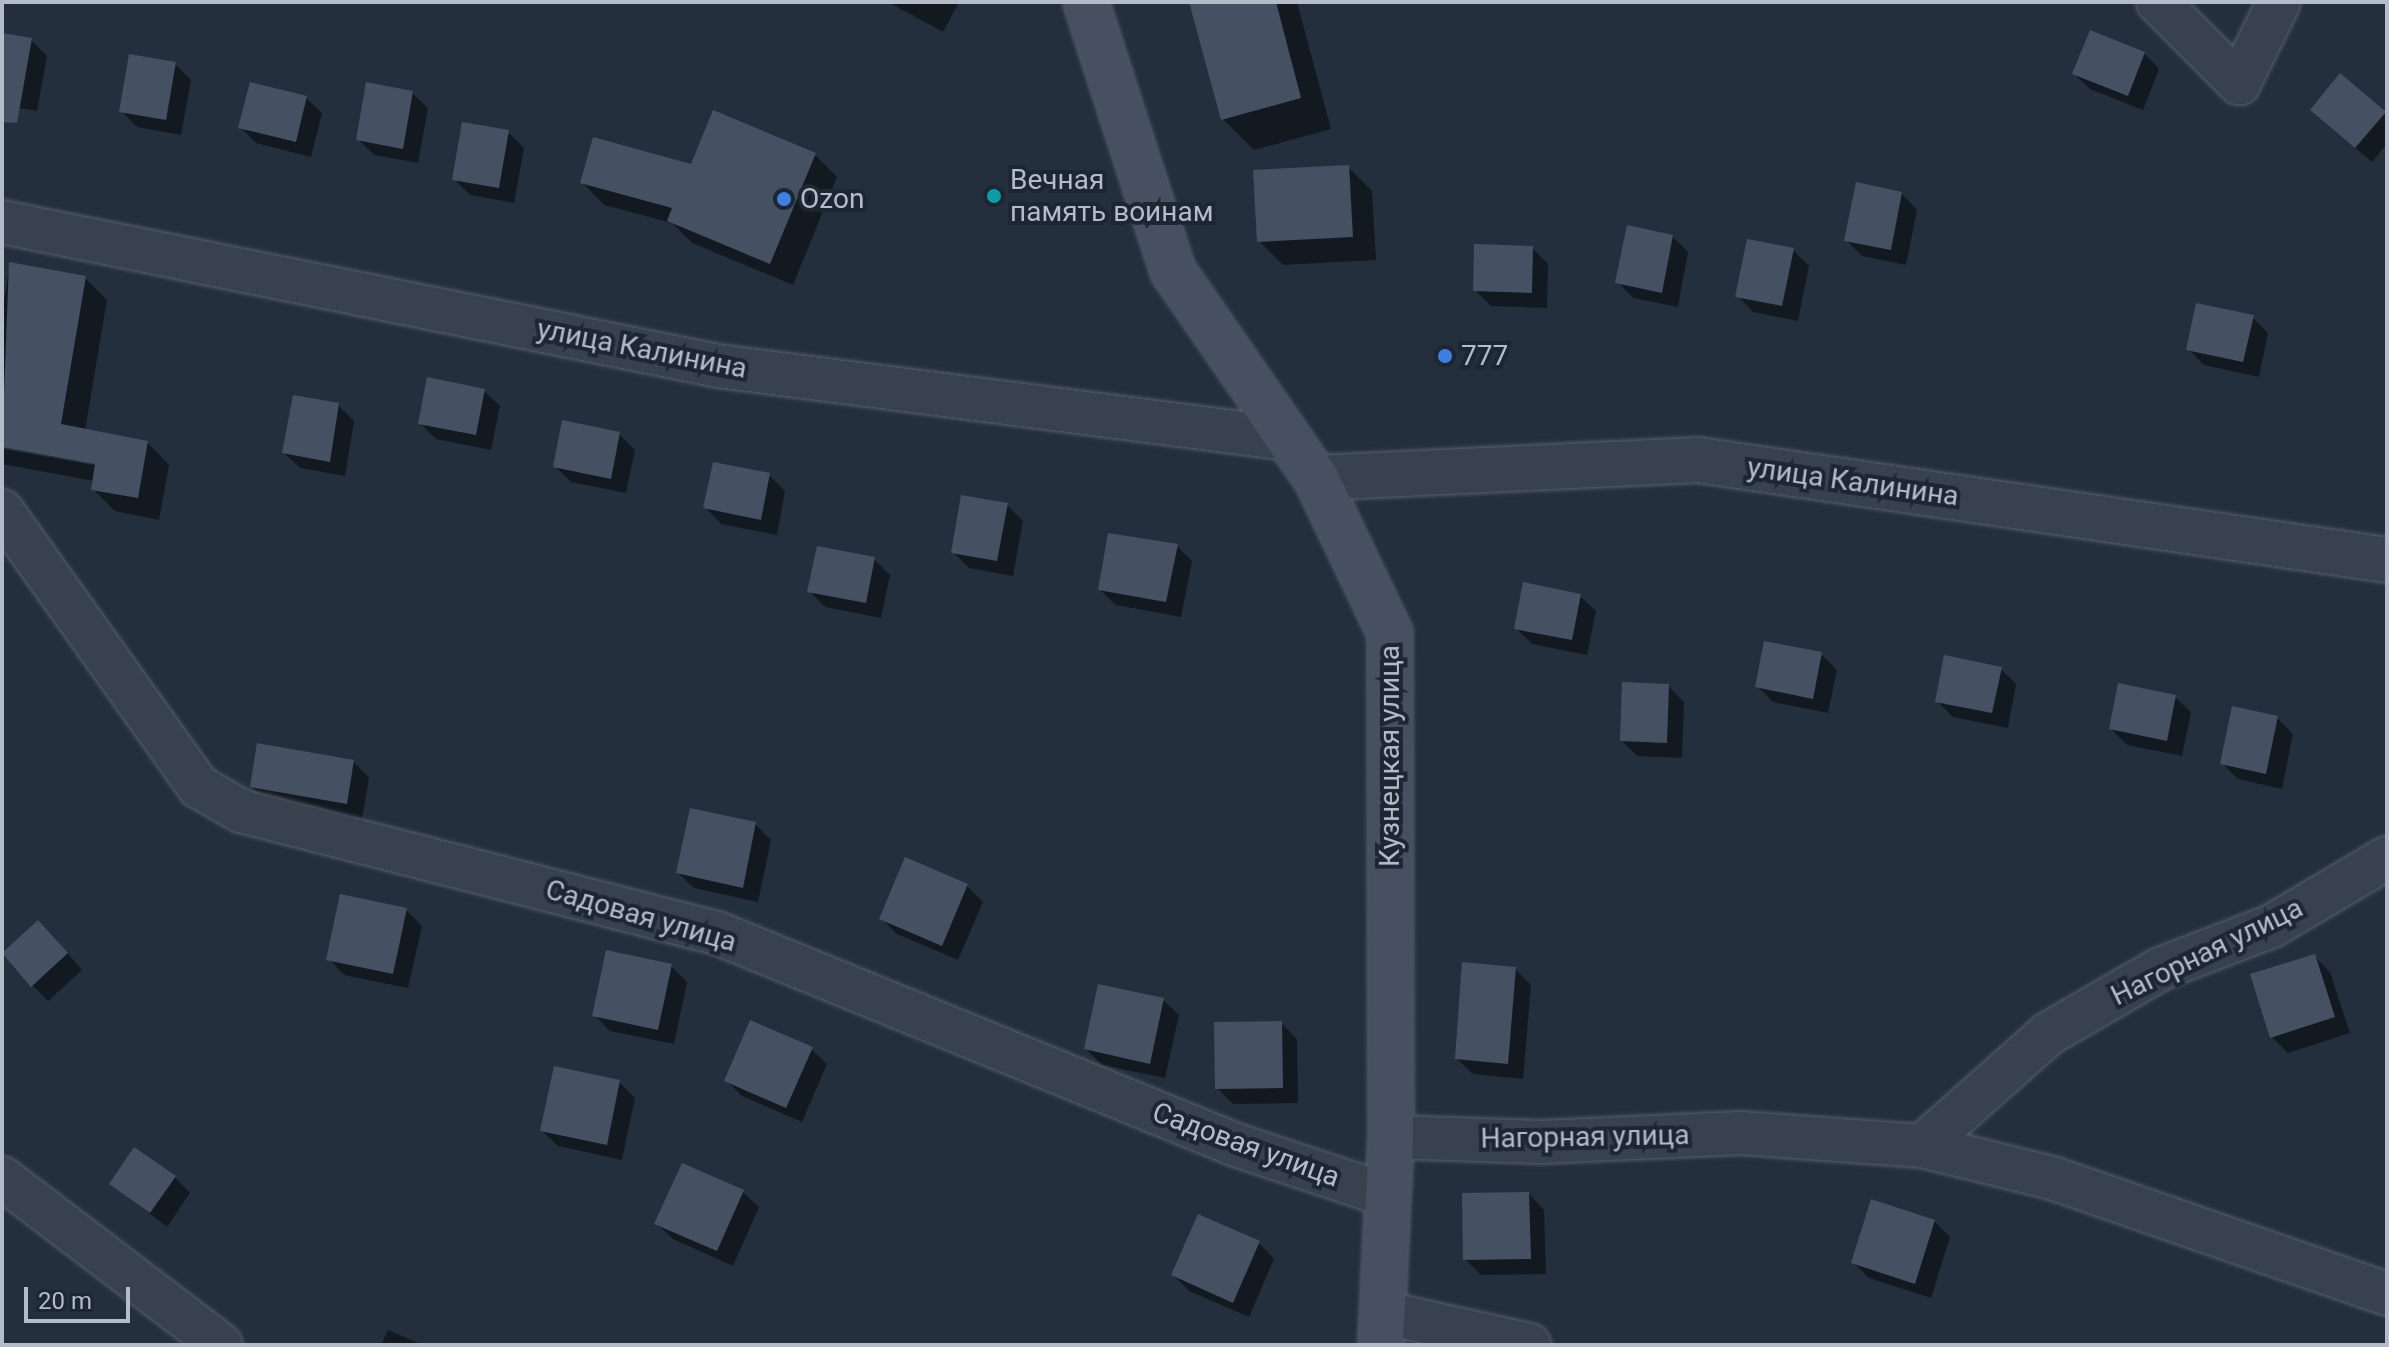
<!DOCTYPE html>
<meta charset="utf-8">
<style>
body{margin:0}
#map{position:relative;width:2389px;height:1347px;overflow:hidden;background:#242f3e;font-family:Roboto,sans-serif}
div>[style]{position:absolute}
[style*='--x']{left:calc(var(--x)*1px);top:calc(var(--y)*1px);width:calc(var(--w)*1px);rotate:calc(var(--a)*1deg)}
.shadow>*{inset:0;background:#0007}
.building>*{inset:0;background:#455162}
.roads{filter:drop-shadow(0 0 2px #565f6c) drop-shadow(0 0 2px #565f6c)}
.minor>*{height:42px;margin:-21px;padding:0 21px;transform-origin:21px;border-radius:21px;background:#38414e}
.tertiary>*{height:44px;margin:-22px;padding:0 22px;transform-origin:22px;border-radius:22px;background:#38414e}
.secondary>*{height:44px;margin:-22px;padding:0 22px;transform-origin:22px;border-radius:22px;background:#465061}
.dots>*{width:22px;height:22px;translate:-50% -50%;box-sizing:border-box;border:4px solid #1d2633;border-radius:50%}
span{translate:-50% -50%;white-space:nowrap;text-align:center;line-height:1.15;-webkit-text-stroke:8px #1d2633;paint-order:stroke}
.poi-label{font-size:28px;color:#b4bcc9}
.left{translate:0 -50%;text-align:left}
.street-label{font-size:28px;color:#b4bcc9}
.frame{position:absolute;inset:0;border:4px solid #b4bcc9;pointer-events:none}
.scale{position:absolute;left:24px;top:1287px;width:106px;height:36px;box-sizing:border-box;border:4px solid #b4bcc9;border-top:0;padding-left:10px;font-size:24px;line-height:28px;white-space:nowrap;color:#b4bcc9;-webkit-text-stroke:6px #1d2633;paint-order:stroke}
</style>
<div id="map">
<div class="shadow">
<i style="clip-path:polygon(888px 2px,959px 2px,943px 32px)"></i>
<i style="clip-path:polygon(1191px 2px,1297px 2px,1331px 129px,1254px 150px,1223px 119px)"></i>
<i style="clip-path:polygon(2px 35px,31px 40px,47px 56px,37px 111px,2px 105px)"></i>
<i style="clip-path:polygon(2144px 53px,2159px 69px,2143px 110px,2090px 89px,2074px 74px)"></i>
<i style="clip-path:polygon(175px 64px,191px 80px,181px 135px,137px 127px,121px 111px)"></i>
<i style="clip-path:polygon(2341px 76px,2387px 116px,2387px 144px,2372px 162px,2328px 125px)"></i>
<i style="clip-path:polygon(412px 93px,428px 108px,418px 163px,374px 155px,358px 139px)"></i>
<i style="clip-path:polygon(306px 98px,322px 113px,311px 157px,256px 143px,241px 128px)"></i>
<i style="clip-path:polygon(508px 132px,524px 148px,514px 203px,470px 195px,454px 179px)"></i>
<i style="clip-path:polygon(815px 155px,837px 177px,793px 285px,692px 243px,672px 223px,604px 205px,582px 182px)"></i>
<i style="clip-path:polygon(1348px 167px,1372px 191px,1376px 260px,1283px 265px,1259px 241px)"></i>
<i style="clip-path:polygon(1902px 194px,1917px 210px,1906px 265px,1862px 256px,1846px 240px)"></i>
<i style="clip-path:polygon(1672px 236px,1688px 252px,1678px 307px,1633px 298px,1618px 282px)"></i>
<i style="clip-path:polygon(1532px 248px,1548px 264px,1547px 308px,1491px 306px,1475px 290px)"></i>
<i style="clip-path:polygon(1793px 250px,1809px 266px,1798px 321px,1753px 312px,1738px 296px)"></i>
<i style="clip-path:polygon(evenodd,10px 265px,85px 278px,107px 300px,85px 431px,147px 442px,169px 465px,159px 520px,115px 511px,93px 489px,94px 481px,2px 464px,2px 313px,10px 265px,3px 445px,105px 463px,105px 467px,3px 449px,3px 445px)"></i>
<i style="clip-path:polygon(2252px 317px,2268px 333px,2259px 377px,2204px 365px,2188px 349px)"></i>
<i style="clip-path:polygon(484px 391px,500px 406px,491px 450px,436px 439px,420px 423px)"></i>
<i style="clip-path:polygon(338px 405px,354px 421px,345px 476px,300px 468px,284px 453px)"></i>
<i style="clip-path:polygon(619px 434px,635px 450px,626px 493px,571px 482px,555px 466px)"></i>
<i style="clip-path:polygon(769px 475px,785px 491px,777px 535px,721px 524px,706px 508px)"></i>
<i style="clip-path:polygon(1007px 505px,1023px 521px,1013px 576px,969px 568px,953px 552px)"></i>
<i style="clip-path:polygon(1177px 546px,1192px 561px,1181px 617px,1116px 605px,1100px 590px)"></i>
<i style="clip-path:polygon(874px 559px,890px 575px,881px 618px,825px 607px,810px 592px)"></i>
<i style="clip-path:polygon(1580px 596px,1596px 611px,1587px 655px,1532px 644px,1516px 628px)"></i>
<i style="clip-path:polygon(1821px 654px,1837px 670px,1828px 713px,1773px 702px,1757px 686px)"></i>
<i style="clip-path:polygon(2001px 669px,2016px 684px,2008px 728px,1953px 717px,1937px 701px)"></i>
<i style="clip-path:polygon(1668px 686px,1684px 702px,1682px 758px,1637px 756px,1622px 741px)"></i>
<i style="clip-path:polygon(2175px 697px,2191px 712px,2182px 756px,2127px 745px,2111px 729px)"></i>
<i style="clip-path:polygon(2277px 718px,2293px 734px,2282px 789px,2238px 779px,2222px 763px)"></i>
<i style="clip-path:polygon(354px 762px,369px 778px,362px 819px,268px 802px,252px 787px)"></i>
<i style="clip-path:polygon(755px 824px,771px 840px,758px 902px,694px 888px,678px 873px)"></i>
<i style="clip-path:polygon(967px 886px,983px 902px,958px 960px,897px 934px,882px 919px)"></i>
<i style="clip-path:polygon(406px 910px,422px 926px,408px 988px,344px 975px,329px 959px)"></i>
<i style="clip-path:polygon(54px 938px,82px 970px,48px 1001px,32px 985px)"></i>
<i style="clip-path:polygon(2314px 956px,2330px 972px,2350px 1033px,2288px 1053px,2272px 1037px)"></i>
<i style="clip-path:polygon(671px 966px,687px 982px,674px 1044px,610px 1031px,594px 1015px)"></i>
<i style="clip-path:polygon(1515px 969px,1531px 985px,1523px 1079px,1473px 1074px,1457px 1059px)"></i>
<i style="clip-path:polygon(1163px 1000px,1179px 1015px,1165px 1078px,1102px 1065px,1086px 1049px)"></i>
<i style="clip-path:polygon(1281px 1023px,1297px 1039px,1298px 1103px,1233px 1104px,1217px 1088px)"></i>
<i style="clip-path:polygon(811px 1049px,827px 1064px,802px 1122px,742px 1096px,726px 1080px)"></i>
<i style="clip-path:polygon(619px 1082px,635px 1098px,622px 1160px,558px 1146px,542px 1131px)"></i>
<i style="clip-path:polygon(175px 1177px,190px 1193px,167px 1227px,111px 1184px)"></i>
<i style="clip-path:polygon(743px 1192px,759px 1207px,733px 1266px,673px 1239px,657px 1224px)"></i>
<i style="clip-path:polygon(1529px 1194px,1544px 1210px,1546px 1274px,1481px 1275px,1465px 1259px)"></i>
<i style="clip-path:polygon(1934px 1221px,1950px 1237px,1931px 1298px,1869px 1278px,1853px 1262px)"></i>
<i style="clip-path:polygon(1259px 1243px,1274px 1259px,1249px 1317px,1189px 1291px,1173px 1275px)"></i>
<i style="clip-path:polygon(388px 1330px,423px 1345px,381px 1345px)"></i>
</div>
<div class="building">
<i style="clip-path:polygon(1189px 2px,1276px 2px,1301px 98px,1221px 120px)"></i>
<i style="clip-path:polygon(2090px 30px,2145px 52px,2128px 96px,2072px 74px)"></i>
<i style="clip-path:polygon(2px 33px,32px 38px,17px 123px,2px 122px)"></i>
<i style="clip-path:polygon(129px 54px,176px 62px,166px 120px,119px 112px)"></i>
<i style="clip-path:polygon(2340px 73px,2386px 112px,2355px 148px,2310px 110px)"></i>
<i style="clip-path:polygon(250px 82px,307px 96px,296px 142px,238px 128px)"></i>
<i style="clip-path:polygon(366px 82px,413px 91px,403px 149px,356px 140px)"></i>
<i style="clip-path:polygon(713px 110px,816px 153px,770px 264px,667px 221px,672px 208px,580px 183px,593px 137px,691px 164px)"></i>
<i style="clip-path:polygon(462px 122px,509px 130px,499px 188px,452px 180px)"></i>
<i style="clip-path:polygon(1349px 165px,1353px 237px,1257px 242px,1253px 170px)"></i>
<i style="clip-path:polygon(1856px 182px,1902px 192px,1891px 250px,1844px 241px)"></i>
<i style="clip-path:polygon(1627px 225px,1673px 235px,1662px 293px,1615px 283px)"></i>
<i style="clip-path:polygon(1747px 239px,1794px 248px,1782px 306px,1735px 297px)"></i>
<i style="clip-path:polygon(1474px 244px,1533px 246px,1532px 293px,1473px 291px)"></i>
<i style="clip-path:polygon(9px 262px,86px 276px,61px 424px,148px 441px,138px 498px,91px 490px,95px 464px,2px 447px)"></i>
<i style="clip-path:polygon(2196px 303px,2254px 315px,2243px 362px,2186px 350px)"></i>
<i style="clip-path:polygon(427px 377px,485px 389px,476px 435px,418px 424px)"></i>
<i style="clip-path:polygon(293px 395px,339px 403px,330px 462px,282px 453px)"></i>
<i style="clip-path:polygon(562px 420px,620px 432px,611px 479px,553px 467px)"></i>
<i style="clip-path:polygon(713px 462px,770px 473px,761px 520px,703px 508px)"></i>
<i style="clip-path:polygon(961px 495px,1008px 503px,997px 561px,951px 553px)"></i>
<i style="clip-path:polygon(1108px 533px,1178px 544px,1166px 602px,1098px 590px)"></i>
<i style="clip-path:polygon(817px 546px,875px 557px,866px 603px,807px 592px)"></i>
<i style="clip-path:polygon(1523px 582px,1581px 594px,1572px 640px,1514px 629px)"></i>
<i style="clip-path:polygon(1764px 641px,1822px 652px,1813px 699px,1755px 687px)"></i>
<i style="clip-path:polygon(1944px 655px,2002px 667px,1992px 713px,1935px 702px)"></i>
<i style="clip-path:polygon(1622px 682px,1669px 684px,1667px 743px,1620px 741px)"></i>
<i style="clip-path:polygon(2118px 683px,2176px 695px,2167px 741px,2109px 729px)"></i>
<i style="clip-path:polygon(2232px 706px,2278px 716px,2266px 774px,2220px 764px)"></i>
<i style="clip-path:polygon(257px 743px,354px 760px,347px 804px,250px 787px)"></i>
<i style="clip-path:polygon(690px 808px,756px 822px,743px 888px,676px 873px)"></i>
<i style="clip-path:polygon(905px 857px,968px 884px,942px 946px,879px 919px)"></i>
<i style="clip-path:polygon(340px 894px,407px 908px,393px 974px,326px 960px)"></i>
<i style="clip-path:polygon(38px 920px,68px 953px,31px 987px,2px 953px)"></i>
<i style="clip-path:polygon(606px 950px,672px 964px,658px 1030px,592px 1016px)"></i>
<i style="clip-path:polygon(2315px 954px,2335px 1017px,2270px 1038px,2250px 974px)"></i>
<i style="clip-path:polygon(1462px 962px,1516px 967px,1508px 1064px,1455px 1059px)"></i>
<i style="clip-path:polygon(1098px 984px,1164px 998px,1150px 1064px,1084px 1049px)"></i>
<i style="clip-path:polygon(750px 1020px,813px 1047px,786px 1108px,724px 1081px)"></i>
<i style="clip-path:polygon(1282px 1021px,1283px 1088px,1215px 1089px,1214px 1022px)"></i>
<i style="clip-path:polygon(554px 1066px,620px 1080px,607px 1145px,540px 1131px)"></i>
<i style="clip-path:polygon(134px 1147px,176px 1176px,150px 1213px,109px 1184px)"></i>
<i style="clip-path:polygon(682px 1163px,744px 1190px,717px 1251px,654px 1224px)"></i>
<i style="clip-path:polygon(1529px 1192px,1531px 1259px,1463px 1260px,1462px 1193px)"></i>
<i style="clip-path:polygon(1871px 1199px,1935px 1220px,1915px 1284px,1851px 1263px)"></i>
<i style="clip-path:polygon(1198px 1214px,1260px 1241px,1233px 1303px,1171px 1275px)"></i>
</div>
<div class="roads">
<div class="minor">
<i style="--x:2158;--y:2;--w:115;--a:45"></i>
<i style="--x:2239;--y:83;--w:90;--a:-63.7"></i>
<i style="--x:2;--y:222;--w:730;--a:11.37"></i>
<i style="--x:718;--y:366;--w:575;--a:7.3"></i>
<i style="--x:2;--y:511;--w:339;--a:54.5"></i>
<i style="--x:199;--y:787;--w:48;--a:29.7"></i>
<i style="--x:241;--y:811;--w:491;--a:14.4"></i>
<i style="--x:717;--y:933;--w:561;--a:22.22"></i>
<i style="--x:1236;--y:1145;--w:161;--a:18.4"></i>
<i style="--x:1391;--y:1137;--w:150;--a:1.9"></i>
<i style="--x:1541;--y:1142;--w:200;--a:-2.6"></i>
<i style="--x:1741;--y:1133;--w:181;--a:4.1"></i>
<i style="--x:1922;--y:1146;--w:137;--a:13.9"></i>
<i style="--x:2055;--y:1179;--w:351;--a:19.1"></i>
<i style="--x:1922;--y:1146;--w:169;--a:-41.6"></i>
<i style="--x:2048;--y:1034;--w:129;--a:-30.1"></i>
<i style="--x:2160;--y:969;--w:120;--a:-21"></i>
<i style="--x:2272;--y:926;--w:134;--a:-30.6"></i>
<i style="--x:2;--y:1178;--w:275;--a:37.3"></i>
<i style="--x:1385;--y:1313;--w:148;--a:12.5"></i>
</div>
<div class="tertiary">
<i style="--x:1316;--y:478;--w:382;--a:-2.7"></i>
<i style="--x:1698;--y:460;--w:696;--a:8.26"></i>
</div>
<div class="secondary">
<i style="--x:1086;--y:2;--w:283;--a:72.1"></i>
<i style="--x:1173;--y:271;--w:252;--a:55.4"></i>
<i style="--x:1316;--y:478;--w:172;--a:64.5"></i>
<i style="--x:1390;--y:633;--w:504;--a:89.89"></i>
<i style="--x:1391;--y:1137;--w:208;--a:92.8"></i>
</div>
</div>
<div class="dots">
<i style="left:994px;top:196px;background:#0f9aa8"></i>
<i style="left:784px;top:199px;background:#3f7fe0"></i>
<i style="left:1445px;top:356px;background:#3f7fe0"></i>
</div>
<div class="poi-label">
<span class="left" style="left:1010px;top:196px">Вечная<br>память воинам</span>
<span class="left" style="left:800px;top:199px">Ozon</span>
<span class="left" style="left:1461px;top:356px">777</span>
</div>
<div class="street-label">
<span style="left:642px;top:349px;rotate:11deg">улица Калинина</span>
<span style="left:1853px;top:482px;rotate:8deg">улица Калинина</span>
<span style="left:1390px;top:756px;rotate:-90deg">Кузнецкая улица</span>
<span style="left:641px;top:916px;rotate:16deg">Садовая улица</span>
<span style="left:2207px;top:952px;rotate:-26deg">Нагорная улица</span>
<span style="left:1585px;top:1137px;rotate:-1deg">Нагорная улица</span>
<span style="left:1246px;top:1145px;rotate:20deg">Садовая улица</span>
</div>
<div class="frame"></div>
<div class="scale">20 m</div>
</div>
